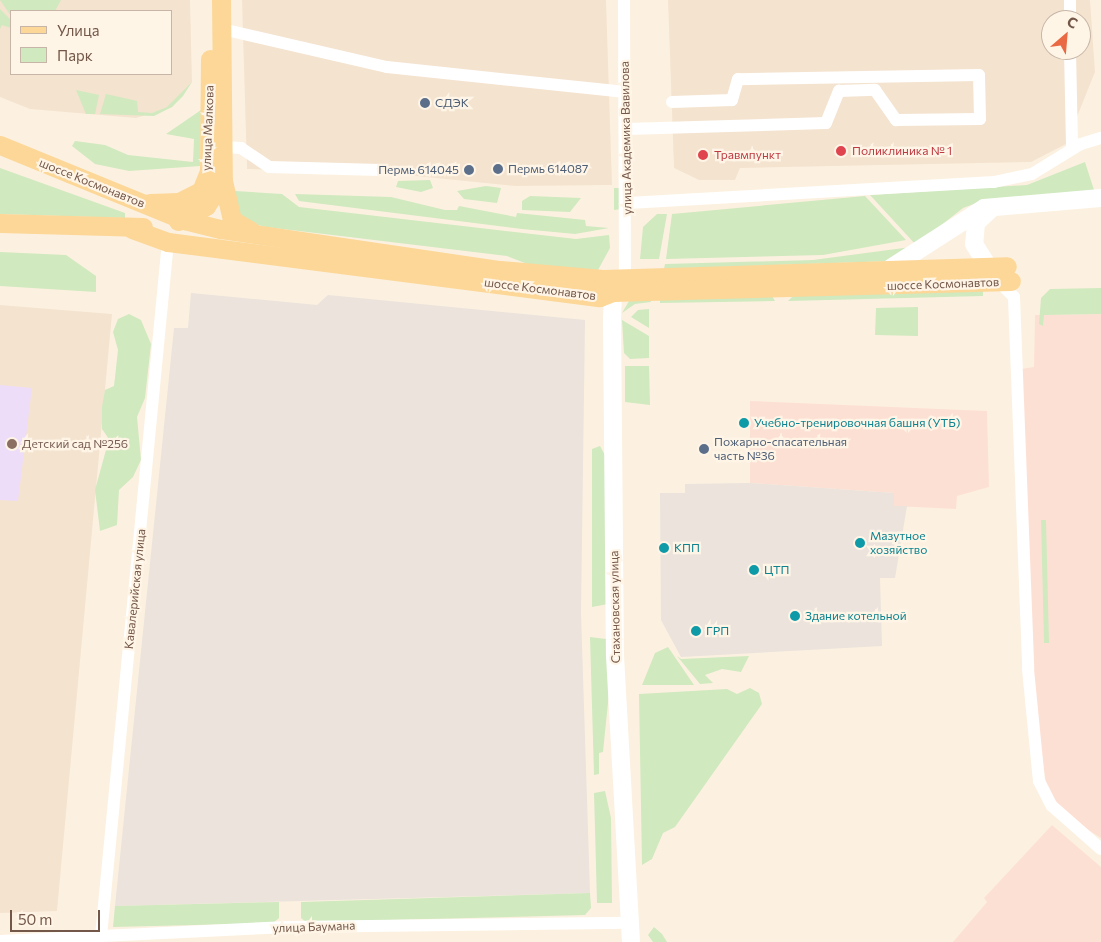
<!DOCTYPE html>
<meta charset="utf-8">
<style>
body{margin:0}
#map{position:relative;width:1101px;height:942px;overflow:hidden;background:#fcf1e0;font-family:Commissioner,sans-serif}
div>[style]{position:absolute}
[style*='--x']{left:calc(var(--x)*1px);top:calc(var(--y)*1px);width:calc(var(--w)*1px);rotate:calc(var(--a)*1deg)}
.residential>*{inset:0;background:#f4e3cf}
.commercial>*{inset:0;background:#fde0d4}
.industrial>*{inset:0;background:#ebe3dc}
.education>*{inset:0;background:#eeddf8}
.green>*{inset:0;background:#d0e9bf}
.street>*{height:12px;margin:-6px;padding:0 6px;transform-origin:6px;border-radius:6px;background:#fff}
.secondary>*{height:18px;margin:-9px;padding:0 9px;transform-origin:9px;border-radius:9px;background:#fff}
.primary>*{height:19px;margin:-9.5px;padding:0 9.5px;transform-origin:9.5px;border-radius:9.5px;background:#fcd798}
.dots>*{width:14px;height:14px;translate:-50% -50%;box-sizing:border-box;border:2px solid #fff5e7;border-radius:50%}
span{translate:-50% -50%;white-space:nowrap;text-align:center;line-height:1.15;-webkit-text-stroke:4.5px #fff5e7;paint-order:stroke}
.service-label{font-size:12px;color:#4e5e75}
.left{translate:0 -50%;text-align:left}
.right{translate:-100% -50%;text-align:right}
.street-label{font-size:12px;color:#735748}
.health-label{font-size:12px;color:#be3a42}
.culture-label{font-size:12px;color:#0d838f}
.education-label{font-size:12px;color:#785e54}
.legend{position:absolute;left:10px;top:10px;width:162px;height:65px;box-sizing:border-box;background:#fff5e7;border:1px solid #c7b6a7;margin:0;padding:6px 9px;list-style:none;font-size:15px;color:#735748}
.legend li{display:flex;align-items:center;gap:10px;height:25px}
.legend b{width:25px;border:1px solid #c7b6a7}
.north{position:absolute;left:1041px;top:10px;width:50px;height:50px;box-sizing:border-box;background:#fff5e7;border:1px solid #c7b6a7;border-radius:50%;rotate:27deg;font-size:14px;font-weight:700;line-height:20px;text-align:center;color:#735748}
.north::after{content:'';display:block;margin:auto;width:18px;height:22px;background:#e86944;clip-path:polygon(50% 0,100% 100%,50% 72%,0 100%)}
.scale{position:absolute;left:10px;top:910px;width:90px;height:22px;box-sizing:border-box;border:2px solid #735748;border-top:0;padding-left:6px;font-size:15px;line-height:18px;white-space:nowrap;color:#735748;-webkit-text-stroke:4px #fff5e7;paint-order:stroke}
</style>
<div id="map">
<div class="residential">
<i style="clip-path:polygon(evenodd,0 0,190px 0,192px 82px,172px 107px,136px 118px,30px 109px,0 97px,0 0,11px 11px,171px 11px,171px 74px,11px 74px,11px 11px)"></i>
<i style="clip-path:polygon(242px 0,606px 0,612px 185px,515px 186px,396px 174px,247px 169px)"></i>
<i style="clip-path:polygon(evenodd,668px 0,1090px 0,1095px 72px,1066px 144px,1031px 162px,740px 168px,735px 180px,699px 180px,674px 168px,668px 0,1051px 20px,1081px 20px,1081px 50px,1051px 50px,1051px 20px)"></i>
<i style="clip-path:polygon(0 305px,112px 314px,57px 911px,0 913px)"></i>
</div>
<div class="commercial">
<i style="clip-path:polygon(1101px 314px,1101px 838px,1057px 810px,1046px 784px,1032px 681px,1021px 369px,1034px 367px,1035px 315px)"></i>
<i style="clip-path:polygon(750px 401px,987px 411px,989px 487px,957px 496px,956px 509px,894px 506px,894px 493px,750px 483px)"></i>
<i style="clip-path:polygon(1052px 825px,1101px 867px,1101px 942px,953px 942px,987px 902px,984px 898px)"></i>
</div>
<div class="industrial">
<i style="clip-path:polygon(191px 293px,317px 305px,328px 295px,585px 320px,581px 613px,590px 893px,115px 906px,174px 328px,188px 328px)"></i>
<i style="clip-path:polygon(750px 483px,894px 493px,894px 506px,907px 506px,895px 578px,880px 578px,882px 646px,681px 657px,661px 620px,660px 493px,685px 493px,685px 484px)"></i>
</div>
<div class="education">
<i style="clip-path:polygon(0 385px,32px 388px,18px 501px,0 500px)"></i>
</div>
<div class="green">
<i style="clip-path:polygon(0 0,61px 0,55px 11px,11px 11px,11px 16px)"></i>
<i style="clip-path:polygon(0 9px,11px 20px,11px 28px,2px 25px,0 29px)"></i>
<i style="clip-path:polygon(192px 82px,183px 96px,172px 107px,154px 116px,100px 114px,106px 94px,137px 101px,138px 112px,152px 113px,167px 107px)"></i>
<i style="clip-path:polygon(76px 90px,99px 95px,95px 114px,86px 114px)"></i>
<i style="clip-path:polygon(201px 110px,200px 166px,129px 171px,95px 164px,72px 146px,75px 141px,105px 145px,128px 155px,193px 162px,194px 139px,166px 134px)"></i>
<i style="clip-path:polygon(1085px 162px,1095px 193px,979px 202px,963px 208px,916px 245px,870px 195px,1027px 185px)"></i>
<i style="clip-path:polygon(0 168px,125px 213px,125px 218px,0 214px)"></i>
<i style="clip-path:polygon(430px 180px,433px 188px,421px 192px,396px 187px,398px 181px)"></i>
<i style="clip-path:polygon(486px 186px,501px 188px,497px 203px,464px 199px,457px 191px)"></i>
<i style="clip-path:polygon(614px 188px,622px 188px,622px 209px,614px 210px)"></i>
<i style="clip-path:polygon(235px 191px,282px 194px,299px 207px,576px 239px,609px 235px,610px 248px,598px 270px,530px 265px,507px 256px,266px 227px,239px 220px)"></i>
<i style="clip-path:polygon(295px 194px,391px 197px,445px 210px,457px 210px,459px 206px,516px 217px,517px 213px,585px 220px,586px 226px,609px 228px,575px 234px,522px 229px,299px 201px)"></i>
<i style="clip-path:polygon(530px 196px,581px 198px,570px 212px,522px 210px,522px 201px)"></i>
<i style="clip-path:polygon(865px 196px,906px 240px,823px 255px,666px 259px,672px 214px)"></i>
<i style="clip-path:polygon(657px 214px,667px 214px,659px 259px,640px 259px,643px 227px)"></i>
<i style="clip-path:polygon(911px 247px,893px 261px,664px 269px,665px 264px,813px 260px)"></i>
<i style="clip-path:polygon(0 252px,66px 255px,96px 276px,96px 292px,0 286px)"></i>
<i style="clip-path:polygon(1101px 288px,1101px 314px,1044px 315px,1043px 326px,1039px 324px,1041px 298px,1050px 289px)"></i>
<i style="clip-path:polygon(983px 289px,983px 296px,788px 301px,794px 295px)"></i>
<i style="clip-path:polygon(772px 296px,775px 301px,660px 303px,660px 297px)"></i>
<i style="clip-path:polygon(650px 297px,651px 302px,635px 304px,622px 313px,629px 301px)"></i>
<i style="clip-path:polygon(918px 307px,918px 336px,875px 335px,876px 308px)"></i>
<i style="clip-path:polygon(649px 309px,649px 328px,631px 317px,638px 310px)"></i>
<i style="clip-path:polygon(129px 314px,141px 320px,151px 344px,145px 398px,137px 417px,141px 460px,133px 477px,119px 490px,117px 525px,100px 531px,95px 490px,109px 439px,102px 429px,102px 407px,105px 390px,114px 386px,118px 350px,113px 332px,118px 319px)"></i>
<i style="clip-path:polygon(622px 320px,649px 336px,649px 358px,630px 359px,624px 353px)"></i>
<i style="clip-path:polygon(625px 366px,649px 366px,650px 405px,625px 402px)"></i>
<i style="clip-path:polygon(600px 446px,606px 457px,608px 604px,592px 607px,592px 449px)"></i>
<i style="clip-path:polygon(1041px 520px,1046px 520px,1049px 643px,1044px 643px)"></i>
<i style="clip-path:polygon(590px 637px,606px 639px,609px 693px,603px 752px,599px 753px,599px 774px,594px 775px)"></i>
<i style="clip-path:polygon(668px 647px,694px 685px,642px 685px,655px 653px)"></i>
<i style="clip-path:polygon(677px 656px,681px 659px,749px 656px,741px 672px,722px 669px,705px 675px,713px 683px,700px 684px)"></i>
<i style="clip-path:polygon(750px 688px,759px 693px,762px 704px,675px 827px,663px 833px,652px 859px,642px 865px,639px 694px,727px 689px,737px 694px)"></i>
<i style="clip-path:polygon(605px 791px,611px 818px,612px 903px,597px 903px,594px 793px)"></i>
<i style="clip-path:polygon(590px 893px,591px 908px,585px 915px,306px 922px,301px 918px,301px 902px)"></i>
<i style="clip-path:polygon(279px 902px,279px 918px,273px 923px,113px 927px,115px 906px)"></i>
<i style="clip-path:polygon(654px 927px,662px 934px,667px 942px,653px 942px,648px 935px)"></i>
</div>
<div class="street">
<i style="--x:624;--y:0;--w:275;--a:89.8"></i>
<i style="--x:1070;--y:0;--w:20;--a:90"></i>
<i style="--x:222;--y:29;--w:169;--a:13"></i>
<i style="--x:387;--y:67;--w:240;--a:6"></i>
<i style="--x:1070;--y:50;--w:99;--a:88.8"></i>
<i style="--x:626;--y:129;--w:200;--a:-1.7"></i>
<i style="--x:826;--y:123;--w:35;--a:-68"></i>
<i style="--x:839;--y:91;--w:36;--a:-2"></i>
<i style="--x:875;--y:90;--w:37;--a:55"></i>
<i style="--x:896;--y:120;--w:84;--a:-0.7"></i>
<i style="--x:980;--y:119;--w:44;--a:-91.3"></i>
<i style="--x:979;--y:75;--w:241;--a:179"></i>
<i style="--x:738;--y:79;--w:22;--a:106"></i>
<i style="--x:732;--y:100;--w:60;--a:178.1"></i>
<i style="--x:224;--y:147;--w:17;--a:3"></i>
<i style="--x:241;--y:148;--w:34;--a:34"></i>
<i style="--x:269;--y:167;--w:111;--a:1.5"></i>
<i style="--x:628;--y:203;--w:367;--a:-3.3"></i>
<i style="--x:994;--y:182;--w:39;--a:-12"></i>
<i style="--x:1032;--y:174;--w:57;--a:-31.5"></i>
<i style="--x:1081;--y:144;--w:21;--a:-17"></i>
<i style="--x:999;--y:282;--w:21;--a:45"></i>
<i style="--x:1014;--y:297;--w:372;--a:87.8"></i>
<i style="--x:1028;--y:669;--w:113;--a:84.4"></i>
<i style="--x:1039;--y:781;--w:28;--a:63"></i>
<i style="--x:1052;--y:806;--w:65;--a:41.3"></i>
<i style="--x:101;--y:936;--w:697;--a:-84.49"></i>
<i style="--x:0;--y:941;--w:289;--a:-2.8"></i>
<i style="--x:289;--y:927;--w:339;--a:-0.7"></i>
</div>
<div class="secondary">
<i style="--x:990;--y:210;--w:19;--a:137"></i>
<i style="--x:976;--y:223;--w:21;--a:95"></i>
<i style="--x:974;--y:244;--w:38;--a:58"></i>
<i style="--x:889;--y:269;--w:113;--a:-32.7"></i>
<i style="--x:984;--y:208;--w:117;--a:-4.9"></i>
<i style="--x:620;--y:282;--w:12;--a:125"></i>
<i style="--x:613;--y:292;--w:26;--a:92"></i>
<i style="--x:612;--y:318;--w:338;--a:89.5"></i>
<i style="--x:615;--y:656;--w:286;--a:86.8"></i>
</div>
<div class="primary">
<i style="--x:221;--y:0;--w:181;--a:89.4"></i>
<i style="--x:223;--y:181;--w:40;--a:77"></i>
<i style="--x:232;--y:220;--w:22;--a:30"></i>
<i style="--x:0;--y:145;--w:199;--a:22.2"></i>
<i style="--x:184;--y:220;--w:38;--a:14"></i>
<i style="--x:221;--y:229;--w:282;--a:8.4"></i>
<i style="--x:500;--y:270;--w:103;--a:5"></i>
<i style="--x:603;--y:279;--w:404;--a:-1.8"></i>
<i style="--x:150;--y:203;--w:29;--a:-2"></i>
<i style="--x:179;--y:202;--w:25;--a:-27"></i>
<i style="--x:201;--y:191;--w:22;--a:-68"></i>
<i style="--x:209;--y:171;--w:112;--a:-89.5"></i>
<i style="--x:178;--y:221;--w:32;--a:-28"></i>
<i style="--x:206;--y:206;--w:30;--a:-56"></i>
<i style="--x:0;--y:223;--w:143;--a:1.6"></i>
<i style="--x:132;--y:229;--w:38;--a:20"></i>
<i style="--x:168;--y:242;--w:435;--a:7.3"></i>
<i style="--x:600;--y:297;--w:14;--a:-21"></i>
<i style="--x:613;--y:292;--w:398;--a:-1.6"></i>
</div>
<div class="dots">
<i style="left:425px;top:103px;background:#5c6f8a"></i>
<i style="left:841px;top:151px;background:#e0444e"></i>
<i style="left:703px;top:155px;background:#e0444e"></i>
<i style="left:498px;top:169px;background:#5c6f8a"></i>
<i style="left:469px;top:170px;background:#5c6f8a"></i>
<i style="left:744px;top:423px;background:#0f9aa8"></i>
<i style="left:12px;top:444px;background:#8d6e63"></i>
<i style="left:704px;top:449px;background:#5c6f8a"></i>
<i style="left:860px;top:543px;background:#0f9aa8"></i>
<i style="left:664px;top:548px;background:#0f9aa8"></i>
<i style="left:754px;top:570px;background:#0f9aa8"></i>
<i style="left:795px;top:616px;background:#0f9aa8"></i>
<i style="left:696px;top:631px;background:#0f9aa8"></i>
</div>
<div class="service-label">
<span class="left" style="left:435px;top:103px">СДЭК</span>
<span class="left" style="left:508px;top:169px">Пермь 614087</span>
<span class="right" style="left:459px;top:170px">Пермь 614045</span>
<span class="left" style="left:714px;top:449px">Пожарно-спасательная<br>часть №36</span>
</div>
<div class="street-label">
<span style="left:208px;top:128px;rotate:-88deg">улица Малкова</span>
<span style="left:626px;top:138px;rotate:-91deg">улица Академика Вавилова</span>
<span style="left:92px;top:183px;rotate:22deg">шоссе Космонавтов</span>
<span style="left:943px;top:284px;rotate:-2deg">шоссе Космонавтов</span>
<span style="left:540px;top:289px;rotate:7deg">шоссе Космонавтов</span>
<span style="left:135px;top:589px;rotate:-84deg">Кавалерийская улица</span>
<span style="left:615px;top:607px;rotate:-91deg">Стахановская улица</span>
<span style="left:314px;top:927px;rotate:-2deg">улица Баумана</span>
</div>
<div class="health-label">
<span class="left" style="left:852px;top:151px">Поликлиника № 1</span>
<span class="left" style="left:714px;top:155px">Травмпункт</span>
</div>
<div class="culture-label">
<span class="left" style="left:754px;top:423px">Учебно-тренировочная башня (УТБ)</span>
<span class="left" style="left:870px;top:543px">Мазутное<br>хозяйство</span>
<span class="left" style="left:674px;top:548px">КПП</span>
<span class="left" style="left:764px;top:570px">ЦТП</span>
<span class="left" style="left:805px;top:616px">Здание котельной</span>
<span class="left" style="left:706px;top:631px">ГРП</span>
</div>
<div class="education-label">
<span class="left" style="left:22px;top:444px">Детский сад №256</span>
</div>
<ul class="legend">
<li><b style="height:6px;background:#fcd798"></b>Улица</li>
<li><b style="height:14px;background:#d0e9bf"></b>Парк</li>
</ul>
<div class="north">С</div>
<div class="scale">50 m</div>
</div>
